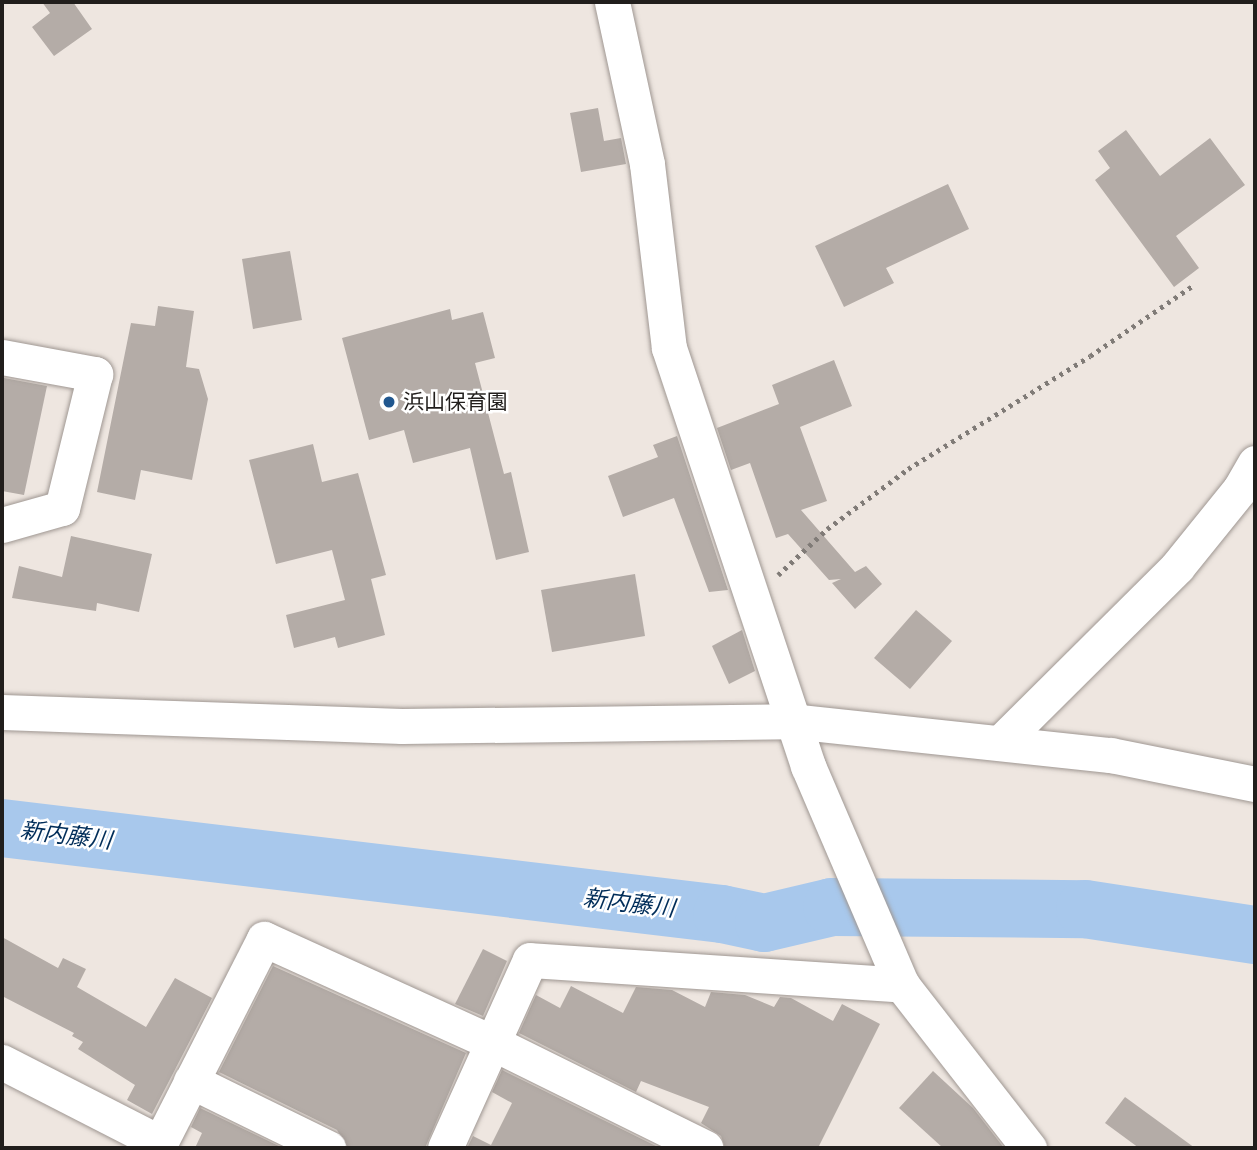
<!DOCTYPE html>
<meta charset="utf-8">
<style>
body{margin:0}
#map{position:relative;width:1257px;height:1150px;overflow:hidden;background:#eee6e0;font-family:Arial,"Noto Sans JP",sans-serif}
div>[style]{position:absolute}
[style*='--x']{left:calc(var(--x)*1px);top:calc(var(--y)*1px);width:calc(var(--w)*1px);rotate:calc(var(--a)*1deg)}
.river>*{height:58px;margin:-29px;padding:0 29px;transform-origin:29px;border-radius:29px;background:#a8c8ec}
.building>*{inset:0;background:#b4aca7}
.path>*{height:4.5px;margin-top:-2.25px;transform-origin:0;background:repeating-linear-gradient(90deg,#807b77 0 3.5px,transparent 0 8.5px)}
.roads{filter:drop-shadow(0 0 2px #9f9792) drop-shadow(0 0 2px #9f9792)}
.minor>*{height:35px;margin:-17.5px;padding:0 17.5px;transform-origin:17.5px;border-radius:17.5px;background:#fff}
.dots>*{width:19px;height:19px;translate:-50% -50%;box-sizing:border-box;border:4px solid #fff;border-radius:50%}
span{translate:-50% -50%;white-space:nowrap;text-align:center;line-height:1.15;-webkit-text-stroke:5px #fff;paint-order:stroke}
.poi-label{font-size:21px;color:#211e1c}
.left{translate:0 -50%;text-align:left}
.water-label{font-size:23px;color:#002d59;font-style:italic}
.frame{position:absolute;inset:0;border:4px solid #211e1c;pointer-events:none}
</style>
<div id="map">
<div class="river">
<i style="--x:2;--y:828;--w:725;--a:6.81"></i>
<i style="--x:722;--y:914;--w:43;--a:12.1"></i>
<i style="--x:764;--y:923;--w:70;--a:-13.2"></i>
<i style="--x:832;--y:907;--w:253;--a:0.5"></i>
<i style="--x:1085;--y:909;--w:172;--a:8.7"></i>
</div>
<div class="building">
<i style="clip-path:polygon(42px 2px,73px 2px,92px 29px,54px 56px,32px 27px,50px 13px)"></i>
<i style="clip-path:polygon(598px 108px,604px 141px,621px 138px,626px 164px,581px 172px,570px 113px)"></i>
<i style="clip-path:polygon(1126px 130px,1160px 176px,1210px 138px,1245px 185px,1176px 236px,1199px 268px,1174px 287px,1095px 180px,1110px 168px,1098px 151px)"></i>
<i style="clip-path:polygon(948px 184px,969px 229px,886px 268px,894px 283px,844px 307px,815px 246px)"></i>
<i style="clip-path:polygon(290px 251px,302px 320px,253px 329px,242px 259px)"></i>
<i style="clip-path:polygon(158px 306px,194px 311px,186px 367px,199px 369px,208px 399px,192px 480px,141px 470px,135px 500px,97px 492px,131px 323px,155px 326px)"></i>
<i style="clip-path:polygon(450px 309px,452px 320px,483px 312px,495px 358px,475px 363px,504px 474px,511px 472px,529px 552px,496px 560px,470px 448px,413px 463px,404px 430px,369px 440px,342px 338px)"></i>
<i style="clip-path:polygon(834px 360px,852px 406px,800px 427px,827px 501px,801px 510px,855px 572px,866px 566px,882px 584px,855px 609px,832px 583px,841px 579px,829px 580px,788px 534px,776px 538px,750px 463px,731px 470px,717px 428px,779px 404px,772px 385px)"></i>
<i style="clip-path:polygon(4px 378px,47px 386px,24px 495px,2px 491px)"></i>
<i style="clip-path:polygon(677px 436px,728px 590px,709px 592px,674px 498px,623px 517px,608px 476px,658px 457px,653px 445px)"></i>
<i style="clip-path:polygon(313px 444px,322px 482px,358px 473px,386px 575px,371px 579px,385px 635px,338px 648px,335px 637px,294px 648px,286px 615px,345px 600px,332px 550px,276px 564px,249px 460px)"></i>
<i style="clip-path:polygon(71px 536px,152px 554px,139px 612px,97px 603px,96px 611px,12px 598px,19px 566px,62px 577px)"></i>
<i style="clip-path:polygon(635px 574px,645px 636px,552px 652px,541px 590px)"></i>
<i style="clip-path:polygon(916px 610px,952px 641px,910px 689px,874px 658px)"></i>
<i style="clip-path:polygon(742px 630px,755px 671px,729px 684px,712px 646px)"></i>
<i style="clip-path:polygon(2px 937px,58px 968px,63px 958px,86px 969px,77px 987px,146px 1027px,175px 978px,212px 998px,152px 1114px,127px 1100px,135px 1085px,78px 1049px,83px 1042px,72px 1036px,74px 1033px,2px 996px)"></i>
<i style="clip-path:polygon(483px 949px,507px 961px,483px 1016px,455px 1004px)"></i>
<i style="clip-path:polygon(273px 966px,466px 1053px,425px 1148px,348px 1148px,337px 1130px,219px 1072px)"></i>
<i style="clip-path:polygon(571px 986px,623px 1013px,636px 987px,672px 990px,705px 1007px,711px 992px,745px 995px,774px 1007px,780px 997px,791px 998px,833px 1021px,842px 1004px,880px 1024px,818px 1148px,725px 1148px,721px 1136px,701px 1123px,709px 1107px,641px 1081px,636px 1092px,519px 1033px,536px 995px,560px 1008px)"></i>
<i style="clip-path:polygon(502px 1070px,660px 1148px,467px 1148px,473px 1136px,491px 1145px,512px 1103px,492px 1092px)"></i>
<i style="clip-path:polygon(933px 1071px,973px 1108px,1004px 1148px,943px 1148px,899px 1108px)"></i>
<i style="clip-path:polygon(1125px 1097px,1195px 1148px,1139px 1148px,1105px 1123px)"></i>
<i style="clip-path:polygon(200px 1108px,283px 1148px,195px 1148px,202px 1133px,191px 1127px)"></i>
</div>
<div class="path">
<i style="--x:778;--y:575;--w:67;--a:-43.2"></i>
<i style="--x:827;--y:529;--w:101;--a:-36.5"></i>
<i style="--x:908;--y:469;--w:214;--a:-31.8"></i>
<i style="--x:1090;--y:356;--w:127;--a:-34.4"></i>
</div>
<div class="roads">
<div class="minor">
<i style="--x:612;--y:2;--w:166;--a:77.8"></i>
<i style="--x:647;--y:164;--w:185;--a:83.2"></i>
<i style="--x:669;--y:348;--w:441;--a:71.6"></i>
<i style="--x:808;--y:766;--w:238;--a:66.8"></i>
<i style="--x:902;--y:985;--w:207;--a:52.1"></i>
<i style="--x:2;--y:357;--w:95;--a:10.4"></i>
<i style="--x:95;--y:374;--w:138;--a:103.8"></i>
<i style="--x:62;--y:508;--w:62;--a:164.2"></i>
<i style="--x:2;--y:712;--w:400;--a:2"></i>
<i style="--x:402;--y:726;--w:389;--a:-0.7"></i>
<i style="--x:791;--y:721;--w:322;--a:6.1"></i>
<i style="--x:1111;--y:755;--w:147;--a:11.4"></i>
<i style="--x:1001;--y:742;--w:248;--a:-44.8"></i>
<i style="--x:1177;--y:567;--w:100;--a:-51.1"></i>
<i style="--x:1240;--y:489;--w:30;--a:-60"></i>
<i style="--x:2;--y:1062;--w:178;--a:27.1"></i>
<i style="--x:160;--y:1143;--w:229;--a:-63"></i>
<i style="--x:264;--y:939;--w:252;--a:24.4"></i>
<i style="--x:493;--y:1043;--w:237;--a:26.3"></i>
<i style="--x:191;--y:1081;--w:153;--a:26.1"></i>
<i style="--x:445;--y:1148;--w:206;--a:-65.7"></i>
<i style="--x:530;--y:960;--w:373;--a:3.8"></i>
</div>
</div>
<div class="dots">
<i style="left:389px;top:402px;background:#21578f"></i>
</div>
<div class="poi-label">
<span class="left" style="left:403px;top:402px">浜山保育園</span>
</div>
<div class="water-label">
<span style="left:66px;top:835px;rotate:7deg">新内藤川</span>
<span style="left:629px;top:903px;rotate:7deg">新内藤川</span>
</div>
<div class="frame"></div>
</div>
